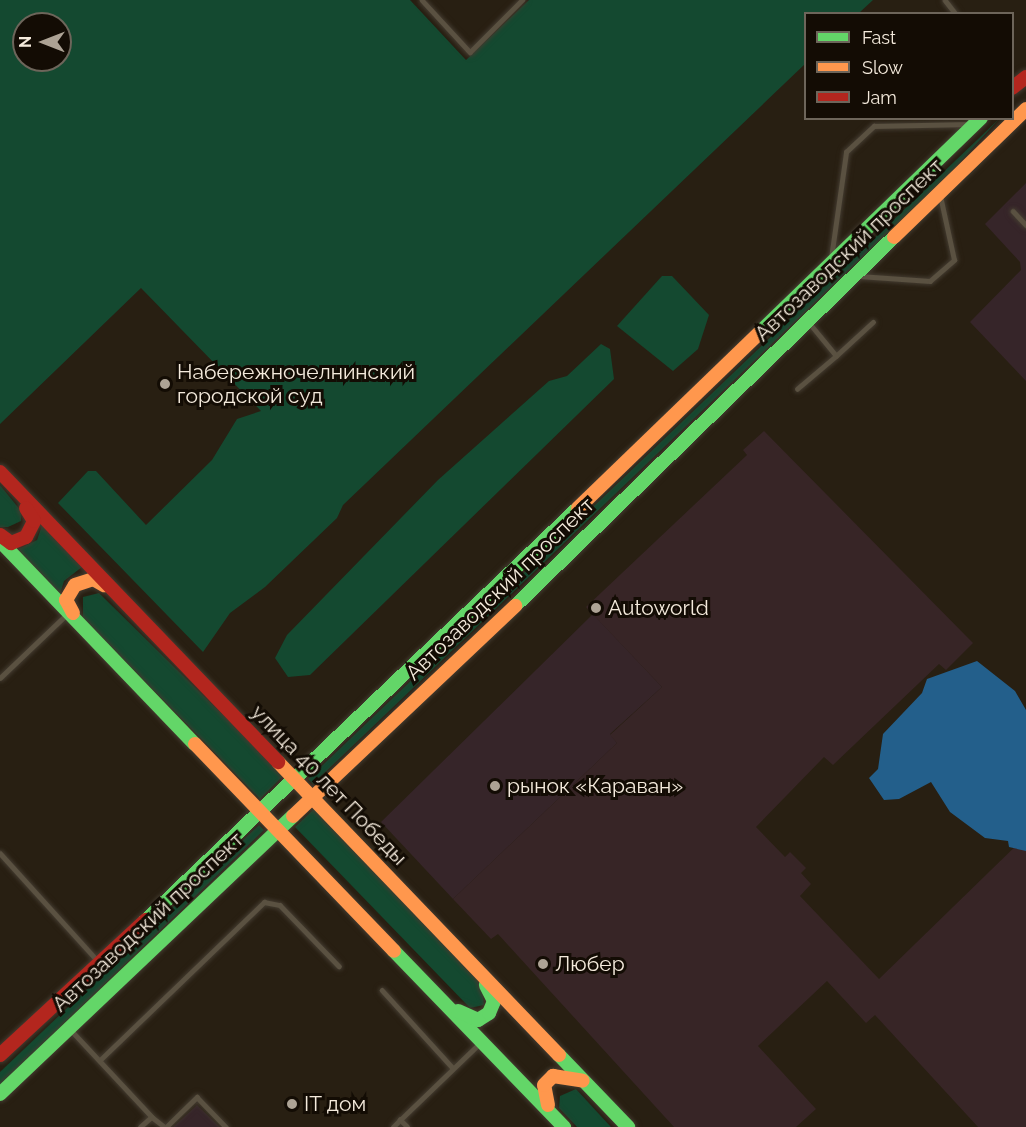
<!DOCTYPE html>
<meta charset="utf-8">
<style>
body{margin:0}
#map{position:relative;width:1026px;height:1127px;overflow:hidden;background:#281f12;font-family:Raleway,sans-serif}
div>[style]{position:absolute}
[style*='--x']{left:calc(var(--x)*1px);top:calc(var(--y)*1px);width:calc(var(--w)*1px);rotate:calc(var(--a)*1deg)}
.commercial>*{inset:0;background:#362529}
.industrial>*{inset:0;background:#372526}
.green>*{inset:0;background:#144930}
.water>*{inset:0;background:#235f8b}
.roads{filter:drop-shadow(0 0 2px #433b30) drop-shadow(0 0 2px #433b30)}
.lane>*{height:4.5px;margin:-2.25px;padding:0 2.25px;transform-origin:2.25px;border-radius:2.25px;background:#5a5141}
.fast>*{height:14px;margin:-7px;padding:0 7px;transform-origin:7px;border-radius:7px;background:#63d668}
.slow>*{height:14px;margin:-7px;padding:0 7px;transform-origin:7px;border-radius:7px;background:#ff974d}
.jam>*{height:14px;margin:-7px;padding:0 7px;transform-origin:7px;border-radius:7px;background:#b3261e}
.dots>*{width:16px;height:16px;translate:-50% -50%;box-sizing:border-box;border:3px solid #130c04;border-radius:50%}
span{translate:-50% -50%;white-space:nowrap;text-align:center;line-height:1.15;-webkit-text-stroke:6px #130c04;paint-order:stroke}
.street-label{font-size:21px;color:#f4eadc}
.poi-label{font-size:21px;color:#f4eadc}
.left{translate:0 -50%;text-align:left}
.legend{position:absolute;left:804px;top:12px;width:210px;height:108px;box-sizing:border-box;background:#130c04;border:2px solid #6d655a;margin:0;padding:8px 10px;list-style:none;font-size:18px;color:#f4eadc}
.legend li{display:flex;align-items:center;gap:12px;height:30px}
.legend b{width:30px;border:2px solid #6d655a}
.north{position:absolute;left:12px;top:12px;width:60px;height:60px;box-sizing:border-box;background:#130c04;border:2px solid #6d655a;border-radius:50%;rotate:270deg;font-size:16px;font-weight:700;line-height:24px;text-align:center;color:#f4eadc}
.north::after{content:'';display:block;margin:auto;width:21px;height:27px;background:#ada395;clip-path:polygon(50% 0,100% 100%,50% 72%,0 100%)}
</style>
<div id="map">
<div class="commercial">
<i style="clip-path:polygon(1026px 183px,1026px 381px,970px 322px,1021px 270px,1020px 262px,985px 224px)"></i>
<i style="clip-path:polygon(593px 614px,662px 687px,610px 734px,617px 743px,453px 899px,381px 822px)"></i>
<i style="clip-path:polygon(197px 1105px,220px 1127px,173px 1127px)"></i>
</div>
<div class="industrial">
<i style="clip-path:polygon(764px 431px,973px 643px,946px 670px,939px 664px,833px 765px,824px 757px,756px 827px,785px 857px,790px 852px,806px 868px,801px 873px,811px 884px,800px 896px,879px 979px,1026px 836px,1026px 1127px,978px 1127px,875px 1015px,866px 1023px,827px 981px,758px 1046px,816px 1109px,796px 1127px,674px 1127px,498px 934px,491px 939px,453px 899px,617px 743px,610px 735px,662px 687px,586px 607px,747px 455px,743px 450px)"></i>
</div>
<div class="green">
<i style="clip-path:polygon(evenodd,0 0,410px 0,466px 60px,529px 0,873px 0,859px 13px,806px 14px,805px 64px,343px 505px,337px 518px,265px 587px,230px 613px,203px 652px,58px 503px,88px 471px,96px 471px,146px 525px,212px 460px,237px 419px,261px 411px,141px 288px,0 424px,0 0,24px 24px,60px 24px,60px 60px,24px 60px,24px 24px)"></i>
<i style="clip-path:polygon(999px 119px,951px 172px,313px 784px,308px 779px)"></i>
<i style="clip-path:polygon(662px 276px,672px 276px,709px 315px,698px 349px,673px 371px,617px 326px)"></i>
<i style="clip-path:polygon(601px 344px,610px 349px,614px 379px,310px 675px,288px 677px,275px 658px,287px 635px,438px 480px,549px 381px,567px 376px)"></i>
<i style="clip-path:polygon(0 485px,21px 511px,21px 521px,8px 527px,0 527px)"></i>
<i style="clip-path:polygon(42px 525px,82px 567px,64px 581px,60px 594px,17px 550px,37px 540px)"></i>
<i style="clip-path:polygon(99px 593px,284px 775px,260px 799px,83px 618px,83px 597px)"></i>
<i style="clip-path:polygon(315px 808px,482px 983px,484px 1005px,470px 1008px,295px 827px)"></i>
<i style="clip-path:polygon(259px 825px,264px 830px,0 1085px,0 1072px)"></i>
<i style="clip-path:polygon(576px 1089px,611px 1127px,577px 1127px,559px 1108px,560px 1096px)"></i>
</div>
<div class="water">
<i style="clip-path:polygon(977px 661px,1015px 691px,1026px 710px,1026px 851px,1009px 847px,1008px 841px,985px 838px,950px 812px,931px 782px,899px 799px,884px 800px,869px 778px,878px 769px,883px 734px,922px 693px,927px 679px)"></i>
</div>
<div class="roads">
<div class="lane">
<i style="--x:422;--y:0;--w:71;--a:47.3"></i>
<i style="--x:470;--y:52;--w:74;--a:-45"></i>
<i style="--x:945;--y:0;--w:18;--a:52"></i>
<i style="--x:1013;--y:211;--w:19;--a:47"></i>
<i style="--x:831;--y:258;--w:107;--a:-81.9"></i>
<i style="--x:846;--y:152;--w:38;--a:-43"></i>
<i style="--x:874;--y:126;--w:95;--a:-1.2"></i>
<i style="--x:859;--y:276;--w:71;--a:4"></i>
<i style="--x:930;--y:281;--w:32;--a:-41"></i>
<i style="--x:954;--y:260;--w:66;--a:-102.3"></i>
<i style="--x:836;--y:356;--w:50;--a:-42.6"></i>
<i style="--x:797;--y:389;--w:51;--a:-40.2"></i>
<i style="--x:836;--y:356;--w:44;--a:-129.5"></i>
<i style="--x:0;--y:678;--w:93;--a:-43.7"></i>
<i style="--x:0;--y:853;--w:146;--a:47.8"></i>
<i style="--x:382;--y:990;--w:105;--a:47.7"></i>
<i style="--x:71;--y:1030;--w:119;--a:47"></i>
<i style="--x:152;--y:1117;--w:15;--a:138"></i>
<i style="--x:100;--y:1060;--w:228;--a:-43.9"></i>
<i style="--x:264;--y:902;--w:16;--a:11"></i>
<i style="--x:280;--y:905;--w:85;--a:46"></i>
<i style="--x:152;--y:1117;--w:16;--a:38"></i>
<i style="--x:166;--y:1127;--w:43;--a:-44.1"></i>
<i style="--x:197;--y:1097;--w:42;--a:46"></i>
<i style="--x:393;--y:1127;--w:10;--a:-45"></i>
<i style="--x:407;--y:1127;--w:10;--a:-135"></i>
<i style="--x:400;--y:1120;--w:112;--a:-43.9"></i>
</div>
<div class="fast">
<i style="--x:760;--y:332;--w:308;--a:-44.1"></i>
<i style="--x:0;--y:541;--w:281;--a:46.2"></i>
<i style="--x:515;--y:606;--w:529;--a:-44.23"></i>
<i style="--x:146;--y:920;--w:597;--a:-43.64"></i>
<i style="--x:394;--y:951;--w:245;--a:46"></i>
<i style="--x:458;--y:1011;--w:22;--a:24"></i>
<i style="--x:478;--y:1020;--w:13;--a:-32"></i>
<i style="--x:489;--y:1013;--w:13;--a:-67"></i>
<i style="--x:494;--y:1001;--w:18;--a:-117"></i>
<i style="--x:559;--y:1055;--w:100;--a:46.2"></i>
<i style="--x:0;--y:1094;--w:404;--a:-43.5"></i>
</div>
<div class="slow">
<i style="--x:894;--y:237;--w:184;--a:-44.1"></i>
<i style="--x:578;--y:508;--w:253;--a:-44"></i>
<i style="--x:73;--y:613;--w:15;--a:-118"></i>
<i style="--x:66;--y:600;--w:17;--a:-59"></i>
<i style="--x:75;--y:585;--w:19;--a:-18"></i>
<i style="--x:93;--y:579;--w:13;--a:29"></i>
<i style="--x:195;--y:744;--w:287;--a:46.1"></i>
<i style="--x:278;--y:762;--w:406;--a:46.2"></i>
<i style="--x:293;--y:816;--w:306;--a:-43.4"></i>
<i style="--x:548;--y:1105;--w:20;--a:-101"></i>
<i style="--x:544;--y:1085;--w:13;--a:-45"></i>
<i style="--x:553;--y:1076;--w:30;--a:9"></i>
</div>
<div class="jam">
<i style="--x:1012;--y:88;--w:18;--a:-38"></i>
<i style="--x:0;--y:472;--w:402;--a:46.2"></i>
<i style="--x:0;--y:535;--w:14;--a:36"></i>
<i style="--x:11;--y:543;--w:16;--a:-22"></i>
<i style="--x:26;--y:537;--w:18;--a:-63"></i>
<i style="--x:34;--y:521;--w:15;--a:-122"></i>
<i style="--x:0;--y:1055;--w:199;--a:-42.8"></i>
</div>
</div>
<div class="dots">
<i style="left:165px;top:384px;background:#ada395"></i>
<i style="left:596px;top:608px;background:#ada395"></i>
<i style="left:495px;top:786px;background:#ada395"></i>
<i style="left:543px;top:964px;background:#ada395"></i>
<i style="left:292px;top:1104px;background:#ada395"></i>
</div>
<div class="street-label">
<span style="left:849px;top:250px;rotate:-44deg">Автозаводский проспект</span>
<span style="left:500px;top:589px;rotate:-44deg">Автозаводский проспект</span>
<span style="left:329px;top:785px;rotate:46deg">улица 40 лет Победы</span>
<span style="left:148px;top:922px;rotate:-43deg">Автозаводский проспект</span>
</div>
<div class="poi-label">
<span class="left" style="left:177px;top:384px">Набережночелнинский<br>городской суд</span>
<span class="left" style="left:608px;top:608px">Autoworld</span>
<span class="left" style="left:507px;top:786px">рынок «Караван»</span>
<span class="left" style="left:555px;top:964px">Любер</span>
<span class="left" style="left:304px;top:1104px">IT дом</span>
</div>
<ul class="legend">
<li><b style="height:8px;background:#63d668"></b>Fast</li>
<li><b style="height:8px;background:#ff974d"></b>Slow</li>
<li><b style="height:8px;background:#b3261e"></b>Jam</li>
</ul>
<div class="north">N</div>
</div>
